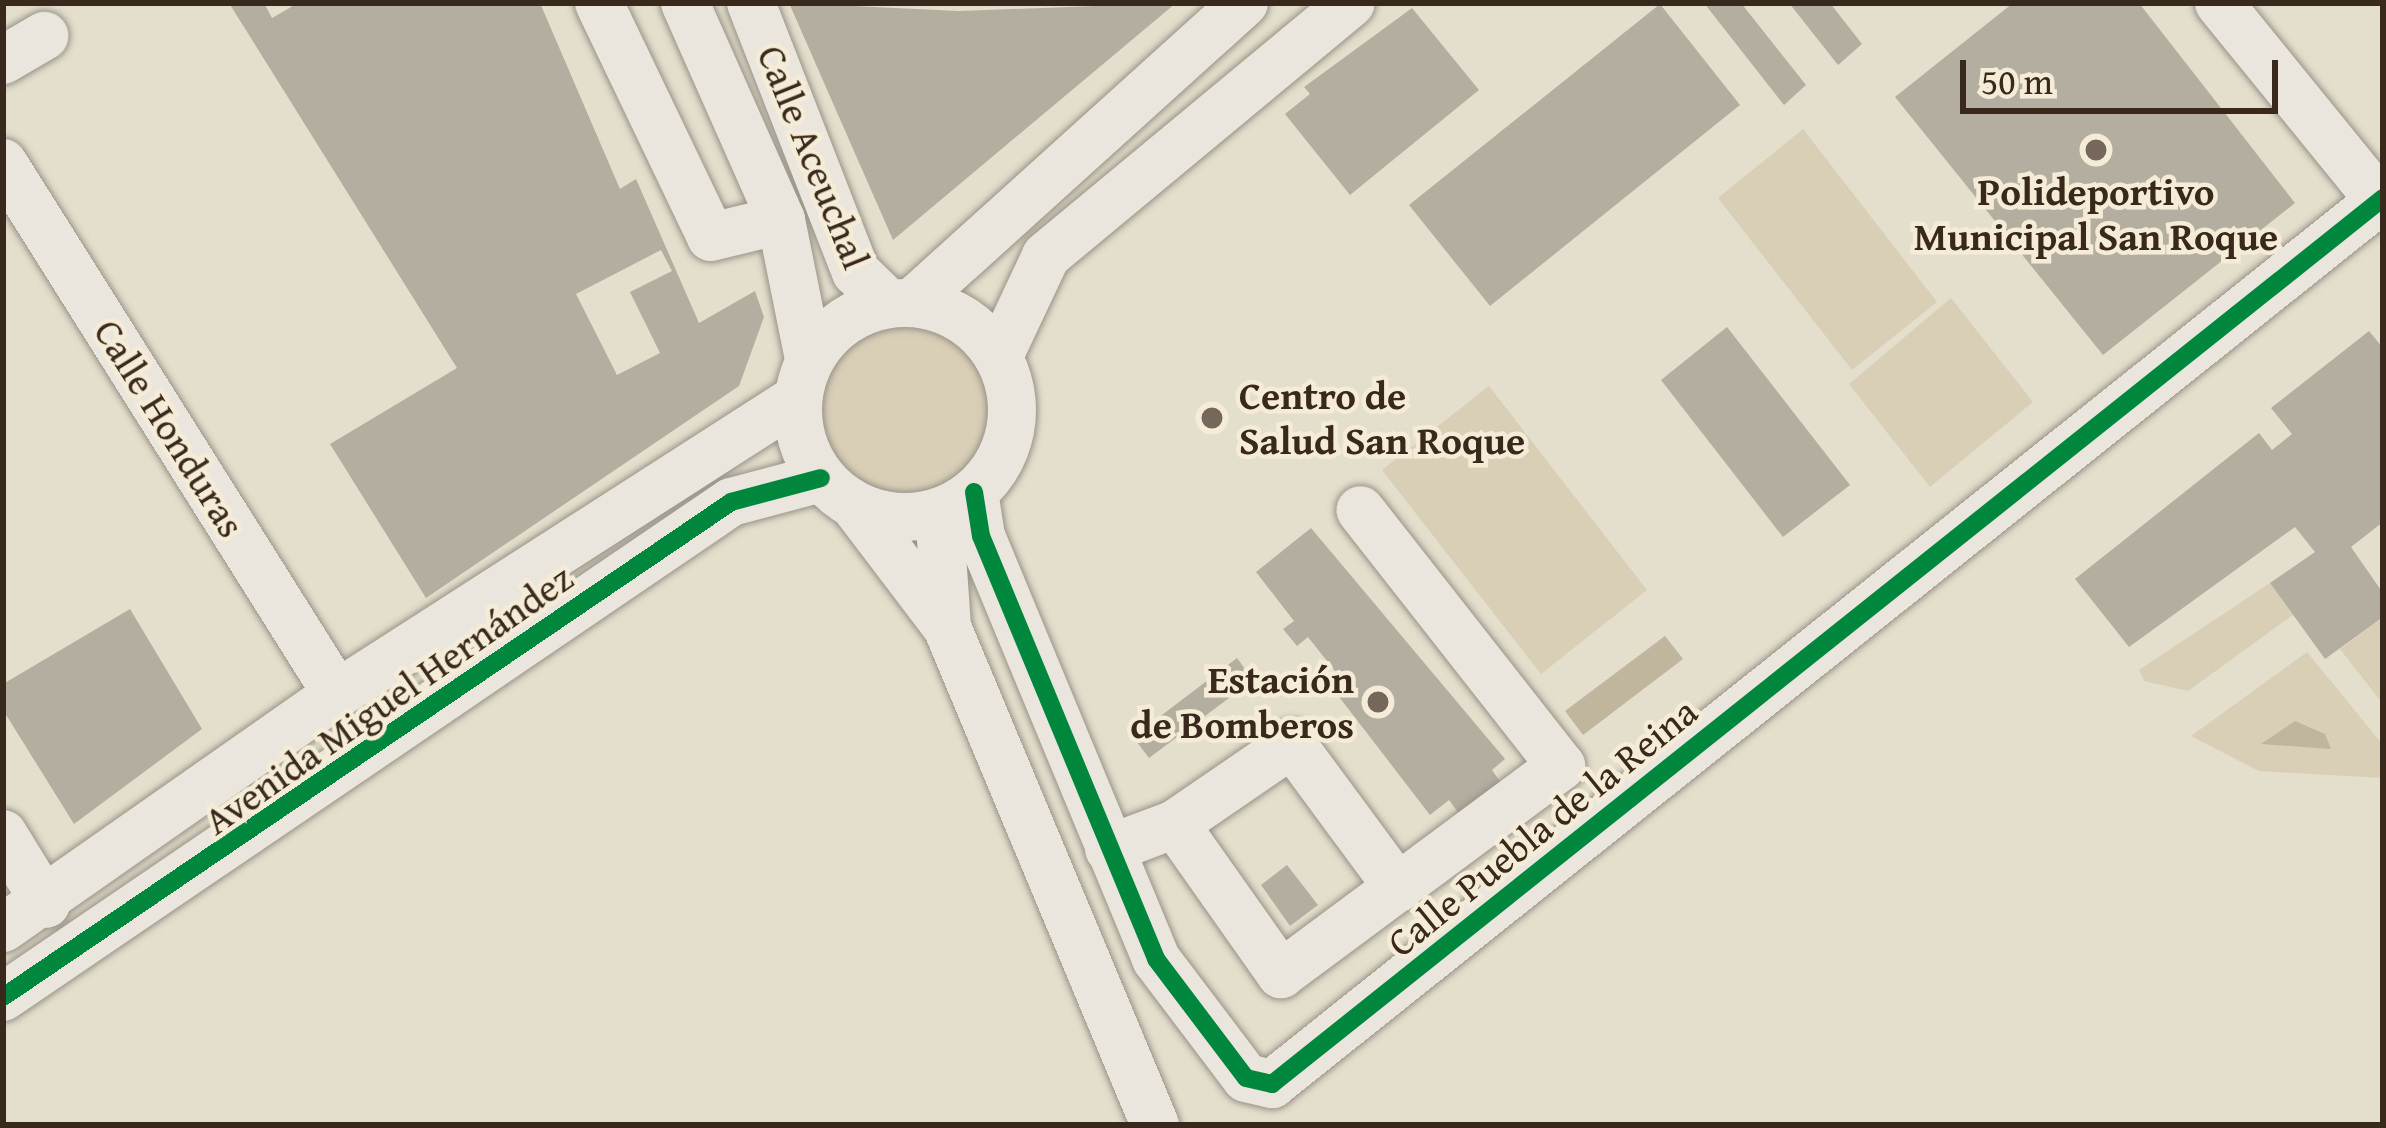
<!DOCTYPE html>
<meta charset="utf-8">
<style>
body{margin:0}
#map{position:relative;width:2386px;height:1128px;overflow:hidden;background:#e4decc;font-family:"Gentium Book Plus",serif}
div>[style]{position:absolute}
[style*='--x']{left:calc(var(--x)*1px);top:calc(var(--y)*1px);width:calc(var(--w)*1px);rotate:calc(var(--a)*1deg)}
.green>*{inset:0;background:#d9cfb7}
.round{border-radius:50%}
.water>*{inset:0;background:#c0b59d}
.building>*{inset:0;background:#b4aea1}
.roads{filter:drop-shadow(0 0 3px #999388) drop-shadow(0 0 3px #999388)}
.minor>*{height:48px;margin:-24px;padding:0 24px;transform-origin:24px;border-radius:24px;background:#eae6de}
.minor>.ring{margin:-24px;padding:0;box-sizing:content-box;background:none;border:48px solid #eae6de;border-radius:50%}
.cycleway>*{height:18px;margin:-9px;padding:0 9px;transform-origin:9px;border-radius:9px;background:#00873e}
.dots>*{width:33px;height:33px;translate:-50% -50%;box-sizing:border-box;border:6px solid #f5ecd7;border-radius:50%}
span{translate:-50% -50%;white-space:nowrap;text-align:center;line-height:1.15;-webkit-text-stroke:9px #f5ecd7;paint-order:stroke}
.street-label{font-size:39px;color:#39281c}
.poi-label{font-size:39px;color:#39281c;font-weight:700}
.left{translate:0 -50%;text-align:left}
.right{translate:-100% -50%;text-align:right}
.frame{position:absolute;inset:0;border:6px solid #39281c;pointer-events:none}
.scale{position:absolute;left:1960px;top:60px;width:318px;height:54px;box-sizing:border-box;border:6px solid #39281c;border-top:0;padding-left:15px;font-size:36px;line-height:42px;white-space:nowrap;color:#39281c;-webkit-text-stroke:9px #f5ecd7;paint-order:stroke}
</style>
<div id="map">
<div class="green">
<i style="clip-path:polygon(1803px 129px,1937px 302px,1852px 370px,1718px 198px)"></i>
<i style="clip-path:polygon(1951px 298px,2033px 402px,1930px 487px,1849px 384px)"></i>
<i class="round" style="left:820px;top:319px;width:180px;height:180px"></i>
<i style="clip-path:polygon(1489px 386px,1647px 590px,1541px 674px,1382px 470px)"></i>
<i style="clip-path:polygon(2270px 583px,2293px 615px,2188px 691px,2144px 681px,2139px 670px)"></i>
<i style="clip-path:polygon(2383px 617px,2383px 704px,2340px 649px)"></i>
<i style="clip-path:polygon(2307px 652px,2383px 745px,2383px 778px,2259px 771px,2191px 736px)"></i>
</div>
<div class="water">
<i style="clip-path:polygon(1665px 636px,1683px 659px,1583px 735px,1565px 711px)"></i>
<i style="clip-path:polygon(2295px 721px,2325px 734px,2331px 749px,2261px 744px)"></i>
</div>
<div class="building">
<i style="clip-path:polygon(evenodd,229px 3px,264px 3px,272px 18px,298px 3px,540px 3px,620px 189px,636px 179px,699px 323px,755px 291px,764px 317px,739px 386px,426px 598px,330px 444px,457px 368px,229px 3px,661px 250px,672px 271px,630px 292px,660px 353px,617px 375px,576px 294px,661px 250px)"></i>
<i style="clip-path:polygon(789px 3px,959px 11px,1176px 3px,893px 240px)"></i>
<i style="clip-path:polygon(1704px 3px,1741px 3px,1806px 85px,1784px 105px)"></i>
<i style="clip-path:polygon(1789px 3px,1830px 3px,1862px 44px,1838px 65px)"></i>
<i style="clip-path:polygon(2013px 3px,2139px 3px,2295px 203px,2103px 355px,1895px 97px)"></i>
<i style="clip-path:polygon(1660px 4px,1740px 105px,1490px 306px,1409px 205px)"></i>
<i style="clip-path:polygon(1412px 8px,1479px 90px,1350px 195px,1285px 114px,1310px 94px,1304px 87px)"></i>
<i style="clip-path:polygon(1727px 327px,1850px 485px,1783px 537px,1661px 380px)"></i>
<i style="clip-path:polygon(2369px 331px,2383px 348px,2383px 522px,2351px 547px,2383px 593px,2383px 617px,2325px 659px,2270px 583px,2315px 552px,2295px 527px,2129px 647px,2075px 579px,2259px 433px,2272px 450px,2292px 434px,2271px 408px)"></i>
<i style="clip-path:polygon(1311px 528px,1505px 759px,1492px 770px,1501px 783px,1460px 815px,1449px 800px,1430px 815px,1333px 689px,1343px 681px,1308px 637px,1297px 646px,1283px 629px,1294px 621px,1256px 572px)"></i>
<i style="clip-path:polygon(130px 609px,202px 729px,74px 824px,3px 710px,3px 684px)"></i>
<i style="clip-path:polygon(1237px 658px,1253px 680px,1149px 758px,1133px 737px)"></i>
<i style="clip-path:polygon(1287px 865px,1318px 905px,1290px 926px,1261px 885px)"></i>
</div>
<div class="roads">
<div class="minor">
<i style="--x:599;--y:3;--w:259;--a:64.4"></i>
<i style="--x:711;--y:237;--w:72;--a:-13.7"></i>
<i style="--x:685;--y:3;--w:237;--a:66.1"></i>
<i style="--x:781;--y:220;--w:142;--a:78.6"></i>
<i style="--x:751;--y:3;--w:289;--a:68.7"></i>
<i style="--x:856;--y:272;--w:43;--a:44.1"></i>
<i style="--x:2219;--y:3;--w:260;--a:50.9"></i>
<i style="--x:3;--y:60;--w:48;--a:-30.3"></i>
<i style="--x:3;--y:163;--w:627;--a:57.83"></i>
<i style="--x:913;--y:302;--w:446;--a:-42.1"></i>
<i class="ring" style="left:798px;top:303px;width:166px;height:166px"></i>
<i style="--x:999;--y:356;--w:110;--a:-64.8"></i>
<i style="--x:1046;--y:256;--w:396;--a:-39.7"></i>
<i style="--x:974;--y:492;--w:45;--a:81"></i>
<i style="--x:981;--y:536;--w:458;--a:67.5"></i>
<i style="--x:1156;--y:959;--w:149;--a:52.9"></i>
<i style="--x:1246;--y:1078;--w:27;--a:13"></i>
<i style="--x:1272;--y:1084;--w:1421;--a:-38.57"></i>
<i style="--x:855;--y:506;--w:152;--a:52.8"></i>
<i style="--x:947;--y:627;--w:540;--a:67.33"></i>
<i style="--x:939;--y:512;--w:115;--a:86"></i>
<i style="--x:1175;--y:824;--w:142;--a:-34.4"></i>
<i style="--x:1292;--y:744;--w:179;--a:53.6"></i>
<i style="--x:3;--y:834;--w:82;--a:58.4"></i>
<i style="--x:1109;--y:849;--w:71;--a:-20.7"></i>
<i style="--x:1175;--y:824;--w:184;--a:54.8"></i>
<i style="--x:1281;--y:974;--w:349;--a:-36.6"></i>
<i style="--x:1561;--y:766;--w:325;--a:-128.1"></i>
<i style="--x:3;--y:928;--w:408;--a:-35"></i>
<i style="--x:337;--y:694;--w:548;--a:-32.7"></i>
<i style="--x:3;--y:997;--w:880;--a:-34.21"></i>
<i style="--x:731;--y:502;--w:93;--a:-14.9"></i>
</div>
</div>
<div class="cycleway">
<i style="--x:974;--y:492;--w:45;--a:81"></i>
<i style="--x:981;--y:536;--w:458;--a:67.5"></i>
<i style="--x:1156;--y:959;--w:149;--a:52.9"></i>
<i style="--x:1246;--y:1078;--w:27;--a:13"></i>
<i style="--x:1272;--y:1084;--w:1421;--a:-38.57"></i>
<i style="--x:3;--y:997;--w:880;--a:-34.21"></i>
<i style="--x:731;--y:502;--w:93;--a:-14.9"></i>
</div>
<div class="dots">
<i style="left:2096px;top:150px;background:#75685a"></i>
<i style="left:1212px;top:418px;background:#75685a"></i>
<i style="left:1378px;top:702px;background:#75685a"></i>
</div>
<div class="street-label">
<span style="left:814px;top:157px;rotate:68deg">Calle Aceuchal</span>
<span style="left:170px;top:428px;rotate:58deg">Calle Honduras</span>
<span style="left:388px;top:699px;rotate:-35deg">Avenida Miguel Hernández</span>
<span style="left:1542px;top:827px;rotate:-39deg">Calle Puebla de la Reina</span>
</div>
<div class="poi-label">
<span style="left:2096px;top:214px">Polideportivo<br>Municipal San Roque</span>
<span class="left" style="left:1239px;top:418px">Centro de<br>Salud San Roque</span>
<span class="right" style="left:1354px;top:702px">Estación<br>de Bomberos</span>
</div>
<div class="frame"></div>
<div class="scale">50 m</div>
</div>
